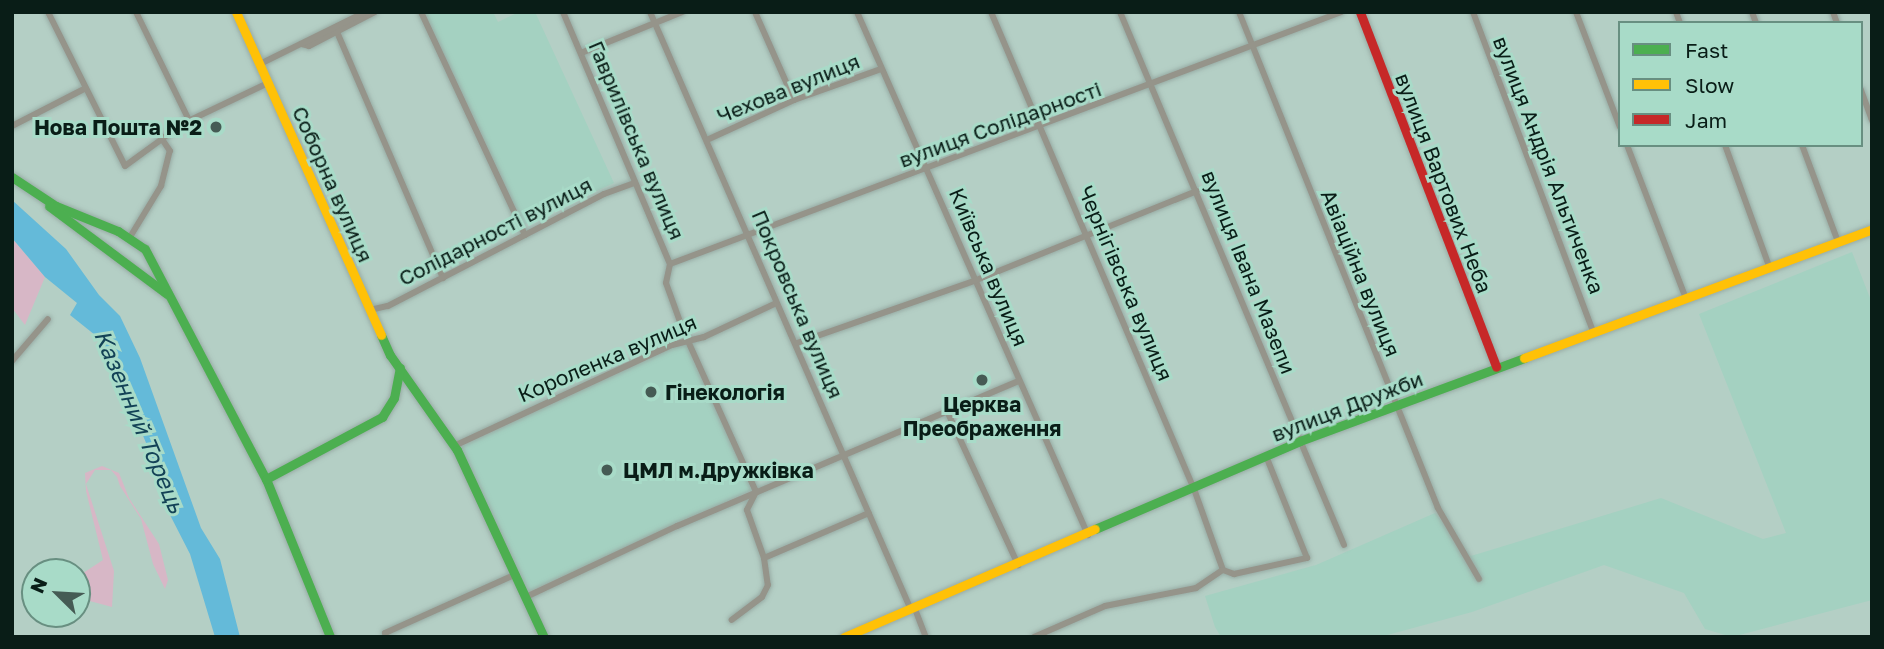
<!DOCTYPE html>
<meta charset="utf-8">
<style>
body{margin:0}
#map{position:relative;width:1884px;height:649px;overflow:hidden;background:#b4cfc5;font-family:"Golos Text",sans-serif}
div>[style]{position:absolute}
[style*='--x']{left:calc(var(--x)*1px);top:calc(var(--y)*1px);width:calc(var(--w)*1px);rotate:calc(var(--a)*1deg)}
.built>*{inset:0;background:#a4d1c1}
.green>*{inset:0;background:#d7b7c6}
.water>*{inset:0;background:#64bad9}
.roads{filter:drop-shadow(0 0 2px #98aca5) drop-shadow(0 0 2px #98aca5)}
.street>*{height:6px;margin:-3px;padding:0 3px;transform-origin:3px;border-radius:3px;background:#95948a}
.fast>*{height:9px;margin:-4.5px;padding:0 4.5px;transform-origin:4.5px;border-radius:4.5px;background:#4caf50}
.slow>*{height:9px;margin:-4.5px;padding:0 4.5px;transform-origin:4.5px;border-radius:4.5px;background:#ffc107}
.jam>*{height:9px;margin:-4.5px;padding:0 4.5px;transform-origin:4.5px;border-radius:4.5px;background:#c62828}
.dots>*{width:19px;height:19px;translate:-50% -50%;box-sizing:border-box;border:4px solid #a8dbc8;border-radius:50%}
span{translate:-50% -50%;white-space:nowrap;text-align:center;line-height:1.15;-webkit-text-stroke:6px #a8dbc8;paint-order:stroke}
.street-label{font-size:21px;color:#091d17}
.poi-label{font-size:21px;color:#091d17;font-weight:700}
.right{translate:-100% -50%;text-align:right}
.left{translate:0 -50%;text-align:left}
.water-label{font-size:23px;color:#134256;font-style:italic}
.frame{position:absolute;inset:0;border:14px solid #091d17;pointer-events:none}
.legend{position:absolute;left:1618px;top:21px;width:245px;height:126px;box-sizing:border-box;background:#a8dbc8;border:2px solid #688f81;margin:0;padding:9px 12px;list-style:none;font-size:21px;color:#091d17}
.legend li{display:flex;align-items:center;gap:14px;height:35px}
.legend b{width:35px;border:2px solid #688f81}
.north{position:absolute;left:21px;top:558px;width:70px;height:70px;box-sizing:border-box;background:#a8dbc8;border:2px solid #688f81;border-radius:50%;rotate:294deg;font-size:19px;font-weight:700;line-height:28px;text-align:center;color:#091d17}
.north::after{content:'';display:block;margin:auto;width:24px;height:32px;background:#455b54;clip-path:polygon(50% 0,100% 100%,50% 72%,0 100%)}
</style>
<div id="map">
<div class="built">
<i style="clip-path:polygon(423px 12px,493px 12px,498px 22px,519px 12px,535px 12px,614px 183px,522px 226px)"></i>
<i style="clip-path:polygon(1852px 252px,1872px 303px,1872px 600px,1732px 637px,1705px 629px,1684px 593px,1604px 565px,1472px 612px,1380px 637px,1221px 637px,1215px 627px,1205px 596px,1316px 565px,1435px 513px,1471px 556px,1661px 498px,1763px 539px,1786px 533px,1699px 314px)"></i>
<i style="clip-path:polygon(691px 344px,752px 490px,528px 592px,460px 447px,674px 347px)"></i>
</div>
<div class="green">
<i style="clip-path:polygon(12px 238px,45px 277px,25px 325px,12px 308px)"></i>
<i style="clip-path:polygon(102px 466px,119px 473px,129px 498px,159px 544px,168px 580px,165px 589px,153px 564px,141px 519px,120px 486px,117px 477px,111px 470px,95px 470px,86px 484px,114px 571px,112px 607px,86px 600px,78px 584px,80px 575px,103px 560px,86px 491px,85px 473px)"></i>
</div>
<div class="water">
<i style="clip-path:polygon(12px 200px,66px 249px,99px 295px,120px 316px,140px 358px,201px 528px,220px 559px,240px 637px,215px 637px,190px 554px,169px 513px,162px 481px,113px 364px,100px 339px,70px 315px,77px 303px,45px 277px,12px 238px)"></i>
</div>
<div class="roads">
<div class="street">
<i style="--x:48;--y:12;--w:172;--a:63.4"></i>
<i style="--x:125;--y:166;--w:46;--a:-36.1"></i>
<i style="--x:136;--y:12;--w:120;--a:63.9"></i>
<i style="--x:421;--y:12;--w:246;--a:65"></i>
<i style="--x:563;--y:12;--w:274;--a:67"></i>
<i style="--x:670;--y:264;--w:19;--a:102"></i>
<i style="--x:666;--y:283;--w:50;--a:70.1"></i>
<i style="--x:683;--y:330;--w:178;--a:65.7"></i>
<i style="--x:756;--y:492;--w:20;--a:117"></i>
<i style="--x:747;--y:510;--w:51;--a:70.5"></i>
<i style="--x:764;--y:558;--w:27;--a:82"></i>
<i style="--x:768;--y:585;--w:13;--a:117"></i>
<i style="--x:762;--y:597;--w:38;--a:143"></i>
<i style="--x:650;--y:12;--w:652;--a:66.42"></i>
<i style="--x:755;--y:12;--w:96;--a:66.1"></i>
<i style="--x:857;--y:12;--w:572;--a:66.17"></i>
<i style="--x:991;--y:12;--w:518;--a:66.95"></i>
<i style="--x:1194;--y:489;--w:86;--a:70.3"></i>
<i style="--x:1120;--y:12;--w:578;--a:67.2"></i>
<i style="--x:1239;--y:12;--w:534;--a:68.14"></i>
<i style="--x:1438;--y:508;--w:82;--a:60"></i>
<i style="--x:1473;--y:12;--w:341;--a:69.4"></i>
<i style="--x:1576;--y:12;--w:123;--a:69.1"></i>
<i style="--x:1676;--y:12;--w:12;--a:70"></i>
<i style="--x:1752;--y:12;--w:12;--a:70"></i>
<i style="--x:1833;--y:12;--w:12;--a:70"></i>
<i style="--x:337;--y:32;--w:268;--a:66.7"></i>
<i style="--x:302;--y:44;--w:7;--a:16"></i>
<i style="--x:309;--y:46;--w:74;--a:-27.3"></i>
<i style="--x:581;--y:53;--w:109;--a:-22.1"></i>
<i style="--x:260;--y:64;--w:117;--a:-26.3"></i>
<i style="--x:1861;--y:90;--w:32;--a:70"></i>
<i style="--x:12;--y:126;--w:81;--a:-27.2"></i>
<i style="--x:709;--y:139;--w:94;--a:-24.6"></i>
<i style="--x:794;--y:100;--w:92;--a:-19.6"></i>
<i style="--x:1627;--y:145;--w:165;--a:69"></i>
<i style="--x:1725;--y:145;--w:129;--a:70"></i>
<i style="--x:1802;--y:145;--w:103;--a:69.6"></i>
<i style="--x:130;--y:237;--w:60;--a:-58.7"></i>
<i style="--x:161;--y:186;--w:36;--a:-76"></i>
<i style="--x:170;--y:151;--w:14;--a:-124"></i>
<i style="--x:162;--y:139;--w:23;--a:-38"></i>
<i style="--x:180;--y:125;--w:98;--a:-25.5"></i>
<i style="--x:670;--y:264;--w:717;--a:-20.58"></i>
<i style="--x:370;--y:310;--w:18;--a:-13"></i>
<i style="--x:388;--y:306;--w:243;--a:-27.4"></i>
<i style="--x:604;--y:194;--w:33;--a:-20"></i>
<i style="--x:797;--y:343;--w:188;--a:-19.3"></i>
<i style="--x:974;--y:281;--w:240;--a:-22"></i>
<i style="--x:12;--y:361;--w:55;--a:-49.4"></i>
<i style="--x:947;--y:411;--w:170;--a:65.2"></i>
<i style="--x:454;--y:446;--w:240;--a:-24.9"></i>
<i style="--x:672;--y:345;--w:33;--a:-14"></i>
<i style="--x:704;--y:337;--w:77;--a:-25.2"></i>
<i style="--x:764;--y:558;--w:114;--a:-23.2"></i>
<i style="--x:526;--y:597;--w:167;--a:-25.2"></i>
<i style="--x:677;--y:526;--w:371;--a:-23"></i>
<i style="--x:915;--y:609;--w:30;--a:69"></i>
<i style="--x:386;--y:637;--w:4;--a:-104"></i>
<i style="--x:385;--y:633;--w:144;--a:-24.2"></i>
<i style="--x:1034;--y:637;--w:77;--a:-23.6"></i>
<i style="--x:1105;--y:606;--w:93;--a:-11.2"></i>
<i style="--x:1196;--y:588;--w:32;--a:-34"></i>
<i style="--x:1223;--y:570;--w:12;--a:20"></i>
<i style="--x:1234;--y:574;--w:75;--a:-12.4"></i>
<i style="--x:1307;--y:558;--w:110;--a:-111.9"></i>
</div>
<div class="fast">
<i style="--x:12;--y:177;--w:53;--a:33.4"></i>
<i style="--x:56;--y:206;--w:67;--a:22"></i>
<i style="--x:118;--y:231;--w:32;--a:34"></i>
<i style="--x:145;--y:249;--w:260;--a:62.3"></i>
<i style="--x:266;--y:479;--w:170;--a:67.9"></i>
<i style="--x:49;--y:206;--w:147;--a:36.7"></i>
<i style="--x:381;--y:335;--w:22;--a:66"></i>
<i style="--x:390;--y:355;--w:116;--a:54.8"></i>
<i style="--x:457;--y:450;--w:206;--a:65.1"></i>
<i style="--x:266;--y:479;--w:132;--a:-28.1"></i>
<i style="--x:382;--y:417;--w:22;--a:-58"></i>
<i style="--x:394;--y:398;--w:31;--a:-79"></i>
<i style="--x:1095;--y:529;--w:223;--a:-23.2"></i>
<i style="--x:1300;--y:441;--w:239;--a:-20.3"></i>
</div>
<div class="slow">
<i style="--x:236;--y:12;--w:354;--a:65.8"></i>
<i style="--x:1524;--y:358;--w:371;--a:-20.3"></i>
<i style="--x:844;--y:637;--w:273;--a:-23.3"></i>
</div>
<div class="jam">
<i style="--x:1360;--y:12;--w:380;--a:69"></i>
</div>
</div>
<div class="dots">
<i style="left:216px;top:127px;background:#455b54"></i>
<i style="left:982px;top:380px;background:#455b54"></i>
<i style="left:651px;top:392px;background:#455b54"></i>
<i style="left:607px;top:470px;background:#455b54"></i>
</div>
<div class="street-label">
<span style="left:788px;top:88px;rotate:-22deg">Чехова вулиця</span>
<span style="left:1000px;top:124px;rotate:-20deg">вулиця Солідарності</span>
<span style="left:637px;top:140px;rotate:67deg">Гаврилівська вулиця</span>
<span style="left:1549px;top:165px;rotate:69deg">вулиця Андрія Альтиченка</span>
<span style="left:1444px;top:183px;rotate:69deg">вулиця Вартових Неба</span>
<span style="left:333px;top:184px;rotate:66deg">Соборна вулиця</span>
<span style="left:495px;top:231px;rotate:-27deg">Солідарності вулиця</span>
<span style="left:989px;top:267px;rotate:67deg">Київська вулиця</span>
<span style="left:1249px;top:272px;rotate:68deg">вулиця Івана Мазепи</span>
<span style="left:1361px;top:273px;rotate:68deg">Авіаційна вулиця</span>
<span style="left:1126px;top:283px;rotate:67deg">Чернігівська вулиця</span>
<span style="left:798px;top:304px;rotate:67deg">Покровська вулиця</span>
<span style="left:607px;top:358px;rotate:-23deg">Короленка вулиця</span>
<span style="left:1347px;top:406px;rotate:-21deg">вулиця Дружби</span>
</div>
<div class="poi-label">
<span class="right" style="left:202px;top:127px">Нова Пошта №2</span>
<span class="left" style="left:665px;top:392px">Гінекологія</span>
<span style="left:982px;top:416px">Церква<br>Преображення</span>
<span class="left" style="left:623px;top:470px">ЦМЛ м.Дружківка</span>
</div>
<div class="water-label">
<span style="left:140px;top:421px;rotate:67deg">Казенний Торець</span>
</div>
<div class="frame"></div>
<ul class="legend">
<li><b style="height:9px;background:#4caf50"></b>Fast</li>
<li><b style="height:9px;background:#ffc107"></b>Slow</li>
<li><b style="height:9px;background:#c62828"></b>Jam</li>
</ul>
<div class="north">N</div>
</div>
